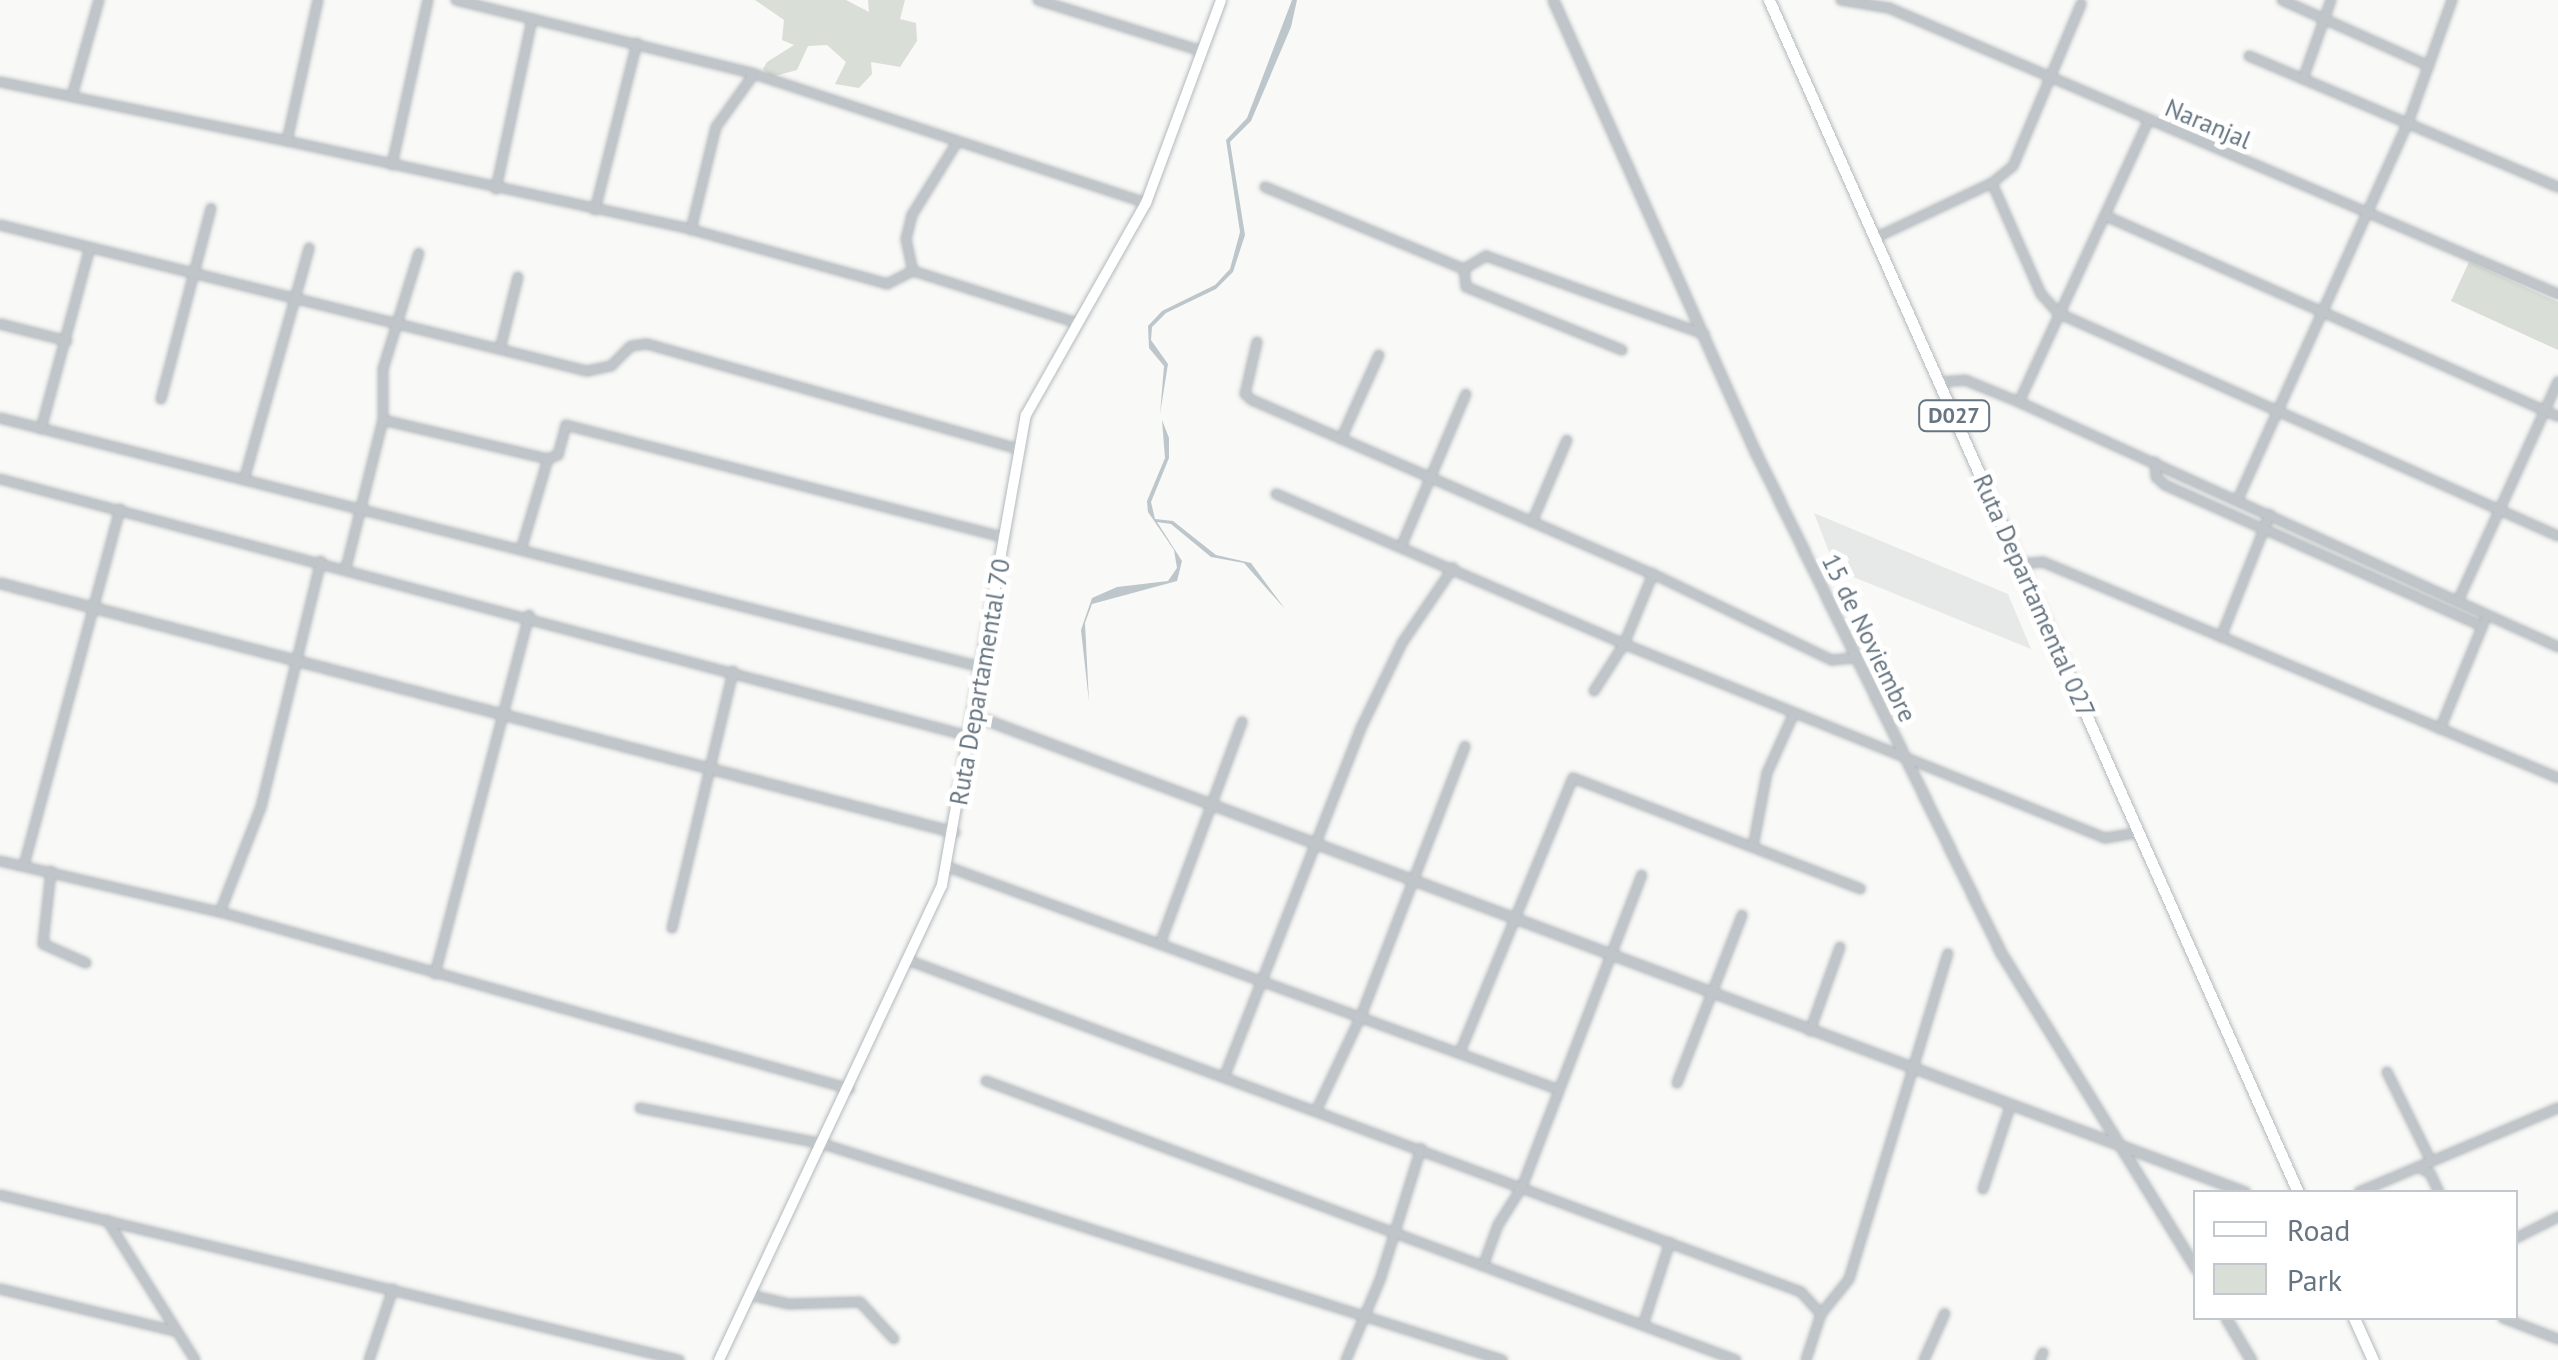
<!DOCTYPE html>
<style>
body{margin:0}
#map{position:relative;width:2558px;height:1360px;overflow:hidden;background:#f9f9f7;font-family:"PT Sans",sans-serif}
div>[style]{position:absolute}
[style*='--x']{left:calc(var(--x)*1px);top:calc(var(--y)*1px);width:calc(var(--w)*1px);rotate:calc(var(--a)*1deg)}
.built>*{inset:0;background:#e7e8e8}
.green>*{inset:0;background:#d9ded6}
.water>*{inset:0;background:#bdc6cb}
.roads{filter:drop-shadow(0 0 2px #b3b9bd) drop-shadow(0 0 2px #b3b9bd)}
.minor>*{height:8px;margin:-4px;padding:0 4px;transform-origin:4px;border-radius:4px;background:#c0c5c9}
.tertiary>*{height:9px;margin:-4.5px;padding:0 4.5px;transform-origin:4.5px;border-radius:4.5px;background:#c0c5c9}
.secondary>*{height:10px;margin:-5px;padding:0 5px;transform-origin:5px;border-radius:5px;background:#fff}
.primary>*{height:11px;margin:-5.5px;padding:0 5.5px;transform-origin:5.5px;border-radius:5.5px;background:#fff}
span{translate:-50% -50%;white-space:nowrap;text-align:center;line-height:1.15;-webkit-text-stroke:10px #fff;paint-order:stroke}
.shield-label span{padding:2px 8px;background:#fff;border:2px solid;border-radius:8px;-webkit-text-stroke-width:0}
.shield-label{font-size:22px;color:#667581;font-weight:700}
.street-label{font-size:25px;color:#667581}
.legend{position:absolute;left:2193px;top:1190px;width:325px;height:130px;box-sizing:border-box;background:#fff;border:2px solid #c2c8cd;margin:0;padding:12px 18px;list-style:none;font-size:30px;color:#667581}
.legend li{display:flex;align-items:center;gap:20px;height:50px}
.legend b{width:50px;border:2px solid #c2c8cd}
</style>
<div id="map">
<div class="built">
<i style="clip-path:polygon(1814px 513px,2008px 594px,2031px 649px,1836px 570px)"></i>
</div>
<div class="green">
<i style="clip-path:polygon(755px 0,846px 0,869px 12px,868px 0,905px 0,900px 19px,916px 23px,917px 41px,900px 67px,871px 62px,872px 74px,859px 88px,835px 84px,846px 62px,827px 45px,808px 46px,797px 70px,771px 77px,763px 69px,767px 62px,794px 45px,782px 40px,784px 20px)"></i>
<i style="clip-path:polygon(2469px 262px,2558px 302px,2558px 350px,2451px 301px)"></i>
</div>
<div class="water">
<i style="clip-path:polygon(1292px 0,1297px 0,1291px 27px,1251px 121px,1230px 142px,1245px 235px,1233px 272px,1216px 289px,1166px 313px,1152px 327px,1151px 340px,1168px 364px,1160px 414px,1164px 366px,1149px 348px,1148px 326px,1162px 311px,1215px 285px,1230px 269px,1240px 232px,1226px 140px,1247px 118px)"></i>
<i style="clip-path:polygon(1162px 420px,1169px 438px,1169px 458px,1151px 502px,1155px 519px,1173px 521px,1216px 555px,1251px 563px,1285px 609px,1244px 563px,1211px 557px,1171px 524px,1157px 522px,1182px 561px,1177px 581px,1092px 604px,1085px 623px,1089px 702px,1081px 630px,1092px 598px,1117px 587px,1168px 581px,1177px 568px,1174px 550px,1148px 512px,1147px 501px,1165px 458px)"></i>
</div>
<div class="roads">
<div class="minor">
<i style="--x:456;--y:0;--w:307;--a:13.9"></i>
<i style="--x:754;--y:74;--w:413;--a:18.2"></i>
<i style="--x:1038;--y:0;--w:172;--a:17.3"></i>
<i style="--x:1841;--y:0;--w:49;--a:9.5"></i>
<i style="--x:1889;--y:8;--w:728;--a:23.15"></i>
<i style="--x:2282;--y:0;--w:161;--a:24.2"></i>
<i style="--x:2249;--y:56;--w:336;--a:23"></i>
<i style="--x:2303;--y:79;--w:84;--a:-70.5"></i>
<i style="--x:0;--y:82;--w:293;--a:11.6"></i>
<i style="--x:287;--y:141;--w:144;--a:-77.6"></i>
<i style="--x:72;--y:96;--w:100;--a:-74.3"></i>
<i style="--x:287;--y:141;--w:404;--a:12.3"></i>
<i style="--x:682;--y:227;--w:213;--a:15.5"></i>
<i style="--x:887;--y:284;--w:29;--a:-27"></i>
<i style="--x:956;--y:144;--w:84;--a:121.8"></i>
<i style="--x:912;--y:215;--w:25;--a:104"></i>
<i style="--x:906;--y:239;--w:33;--a:78"></i>
<i style="--x:913;--y:271;--w:169;--a:17.6"></i>
<i style="--x:392;--y:165;--w:169;--a:-77.7"></i>
<i style="--x:1992;--y:183;--w:121;--a:66.2"></i>
<i style="--x:2041;--y:294;--w:25;--a:48"></i>
<i style="--x:2058;--y:313;--w:547;--a:24.04"></i>
<i style="--x:1265;--y:187;--w:215;--a:22.4"></i>
<i style="--x:496;--y:189;--w:174;--a:-78"></i>
<i style="--x:595;--y:210;--w:172;--a:-75.9"></i>
<i style="--x:2108;--y:217;--w:492;--a:23.9"></i>
<i style="--x:0;--y:225;--w:605;--a:13.97"></i>
<i style="--x:587;--y:371;--w:25;--a:-12"></i>
<i style="--x:611;--y:366;--w:28;--a:-45"></i>
<i style="--x:631;--y:346;--w:16;--a:-7"></i>
<i style="--x:647;--y:344;--w:387;--a:15.8"></i>
<i style="--x:691;--y:230;--w:106;--a:-76.4"></i>
<i style="--x:716;--y:127;--w:65;--a:-54.4"></i>
<i style="--x:1875;--y:238;--w:129;--a:-25.2"></i>
<i style="--x:1992;--y:183;--w:27;--a:-39"></i>
<i style="--x:2013;--y:166;--w:176;--a:-67.2"></i>
<i style="--x:0;--y:324;--w:69;--a:14.2"></i>
<i style="--x:1257;--y:342;--w:53;--a:103"></i>
<i style="--x:1245;--y:394;--w:9;--a:41"></i>
<i style="--x:1252;--y:400;--w:437;--a:23.5"></i>
<i style="--x:1653;--y:574;--w:199;--a:25.7"></i>
<i style="--x:1832;--y:660;--w:25;--a:-5"></i>
<i style="--x:500;--y:349;--w:74;--a:-76"></i>
<i style="--x:1622;--y:350;--w:168;--a:-158"></i>
<i style="--x:1466;--y:287;--w:18;--a:-96"></i>
<i style="--x:1464;--y:269;--w:26;--a:-31"></i>
<i style="--x:1486;--y:256;--w:232;--a:19.7"></i>
<i style="--x:1939;--y:382;--w:26;--a:-4"></i>
<i style="--x:1965;--y:380;--w:58;--a:22.2"></i>
<i style="--x:2019;--y:402;--w:592;--a:24.44"></i>
<i style="--x:161;--y:399;--w:197;--a:-75.3"></i>
<i style="--x:2019;--y:402;--w:311;--a:-65.3"></i>
<i style="--x:0;--y:418;--w:1016;--a:14.24"></i>
<i style="--x:383;--y:420;--w:51;--a:-90"></i>
<i style="--x:383;--y:369;--w:121;--a:-72.8"></i>
<i style="--x:41;--y:429;--w:188;--a:-74.9"></i>
<i style="--x:1341;--y:439;--w:92;--a:-65.7"></i>
<i style="--x:2155;--y:462;--w:15;--a:86"></i>
<i style="--x:2156;--y:477;--w:12;--a:42"></i>
<i style="--x:2165;--y:485;--w:347;--a:24"></i>
<i style="--x:0;--y:479;--w:1006;--a:14.87"></i>
<i style="--x:244;--y:480;--w:241;--a:-74.3"></i>
<i style="--x:1276;--y:494;--w:379;--a:23.3"></i>
<i style="--x:1624;--y:644;--w:519;--a:21.97"></i>
<i style="--x:2105;--y:838;--w:33;--a:-9"></i>
<i style="--x:2238;--y:499;--w:413;--a:-65.7"></i>
<i style="--x:2408;--y:123;--w:131;--a:-70.3"></i>
<i style="--x:1532;--y:522;--w:89;--a:-66.9"></i>
<i style="--x:1401;--y:547;--w:166;--a:-67"></i>
<i style="--x:521;--y:550;--w:95;--a:-73.5"></i>
<i style="--x:2020;--y:564;--w:23;--a:-5"></i>
<i style="--x:2043;--y:562;--w:558;--a:22.75"></i>
<i style="--x:346;--y:568;--w:153;--a:-76"></i>
<i style="--x:383;--y:420;--w:170;--a:13.3"></i>
<i style="--x:548;--y:459;--w:11;--a:-22"></i>
<i style="--x:558;--y:455;--w:31;--a:-75"></i>
<i style="--x:566;--y:425;--w:453;--a:14.4"></i>
<i style="--x:2458;--y:601;--w:241;--a:-65.5"></i>
<i style="--x:2221;--y:637;--w:132;--a:-68.3"></i>
<i style="--x:1594;--y:691;--w:56;--a:-57.4"></i>
<i style="--x:1624;--y:644;--w:76;--a:-67.5"></i>
<i style="--x:2440;--y:729;--w:116;--a:-67.6"></i>
<i style="--x:1753;--y:847;--w:75;--a:-79.3"></i>
<i style="--x:1767;--y:773;--w:66;--a:-65.8"></i>
<i style="--x:0;--y:861;--w:226;--a:13.1"></i>
<i style="--x:220;--y:912;--w:654;--a:15.69"></i>
<i style="--x:24;--y:865;--w:369;--a:-74.9"></i>
<i style="--x:948;--y:867;--w:648;--a:20.03"></i>
<i style="--x:51;--y:871;--w:73;--a:96.3"></i>
<i style="--x:43;--y:944;--w:47;--a:23.8"></i>
<i style="--x:220;--y:912;--w:113;--a:-68.7"></i>
<i style="--x:261;--y:807;--w:253;--a:-76.3"></i>
<i style="--x:672;--y:928;--w:264;--a:-76.6"></i>
<i style="--x:1160;--y:944;--w:237;--a:-69.7"></i>
<i style="--x:910;--y:961;--w:950;--a:20.38"></i>
<i style="--x:1801;--y:1292;--w:30;--a:48"></i>
<i style="--x:1821;--y:1314;--w:48;--a:108.1"></i>
<i style="--x:435;--y:974;--w:371;--a:-75.3"></i>
<i style="--x:1810;--y:1031;--w:89;--a:-70.3"></i>
<i style="--x:1460;--y:1052;--w:296;--a:-67.6"></i>
<i style="--x:1573;--y:778;--w:308;--a:21.1"></i>
<i style="--x:2387;--y:1072;--w:99;--a:63.7"></i>
<i style="--x:1225;--y:1075;--w:373;--a:-68.6"></i>
<i style="--x:1361;--y:728;--w:94;--a:-64.2"></i>
<i style="--x:1402;--y:643;--w:91;--a:-55.8"></i>
<i style="--x:986;--y:1081;--w:800;--a:20.41"></i>
<i style="--x:1677;--y:1083;--w:180;--a:-68.8"></i>
<i style="--x:640;--y:1108;--w:187;--a:11.1"></i>
<i style="--x:823;--y:1144;--w:713;--a:17.65"></i>
<i style="--x:1317;--y:1109;--w:103;--a:-64.7"></i>
<i style="--x:1361;--y:1016;--w:289;--a:-68.9"></i>
<i style="--x:2418;--y:1167;--w:13;--a:27"></i>
<i style="--x:2430;--y:1173;--w:21;--a:65"></i>
<i style="--x:1983;--y:1189;--w:86;--a:-71.8"></i>
<i style="--x:2359;--y:1192;--w:216;--a:-22.9"></i>
<i style="--x:0;--y:1195;--w:699;--a:13.66"></i>
<i style="--x:107;--y:1220;--w:165;--a:57.8"></i>
<i style="--x:2516;--y:1238;--w:47;--a:-26.6"></i>
<i style="--x:1483;--y:1266;--w:44;--a:-69.9"></i>
<i style="--x:1498;--y:1225;--w:45;--a:-57.7"></i>
<i style="--x:1522;--y:1187;--w:334;--a:-69"></i>
<i style="--x:0;--y:1289;--w:180;--a:13.5"></i>
<i style="--x:750;--y:1295;--w:40;--a:13"></i>
<i style="--x:789;--y:1304;--w:71;--a:-1.6"></i>
<i style="--x:860;--y:1302;--w:50;--a:47.4"></i>
<i style="--x:1821;--y:1314;--w:45;--a:-51.3"></i>
<i style="--x:1849;--y:1279;--w:340;--a:-73.1"></i>
<i style="--x:2503;--y:1318;--w:59;--a:20.9"></i>
<i style="--x:1643;--y:1325;--w:87;--a:-72"></i>
<i style="--x:369;--y:1360;--w:75;--a:-71.3"></i>
<i style="--x:1346;--y:1360;--w:87;--a:-67"></i>
<i style="--x:1380;--y:1280;--w:138;--a:-72.7"></i>
<i style="--x:1924;--y:1360;--w:51;--a:-65.9"></i>
<i style="--x:2040;--y:1360;--w:8;--a:-67"></i>
</div>
<div class="tertiary">
<i style="--x:1553;--y:0;--w:496;--a:65.9"></i>
<i style="--x:1756;--y:453;--w:557;--a:63.9"></i>
<i style="--x:2001;--y:953;--w:371;--a:58.3"></i>
<i style="--x:0;--y:583;--w:986;--a:14.63"></i>
<i style="--x:976;--y:716;--w:1355;--a:20.56"></i>
<i style="--x:2226;--y:1318;--w:49;--a:59.2"></i>
</div>
<div class="secondary">
<i style="--x:719;--y:1360;--w:525;--a:-64.85"></i>
<i style="--x:942;--y:885;--w:477;--a:-79.9"></i>
<i style="--x:1026;--y:415;--w:244;--a:-60.5"></i>
<i style="--x:1146;--y:203;--w:216;--a:-69.7"></i>
</div>
<div class="primary">
<i style="--x:1769;--y:0;--w:1304;--a:66.07"></i>
<i style="--x:2354;--y:1318;--w:46;--a:65.7"></i>
</div>
</div>
<div class="shield-label">
<span style="left:1954px;top:416px">D027</span>
</div>
<div class="street-label">
<span style="left:2208px;top:124px;rotate:23deg">Naranjal</span>
<span style="left:2034px;top:596px;rotate:66deg">Ruta Departamental 027</span>
<span style="left:1869px;top:638px;rotate:64deg">15 de Noviembre</span>
<span style="left:980px;top:682px;rotate:-80deg">Ruta Departamental 70</span>
</div>
<ul class="legend">
<li><b style="height:12px;background:#fff"></b>Road</li>
<li><b style="height:28px;background:#d9ded6"></b>Park</li>
</ul>
</div>
